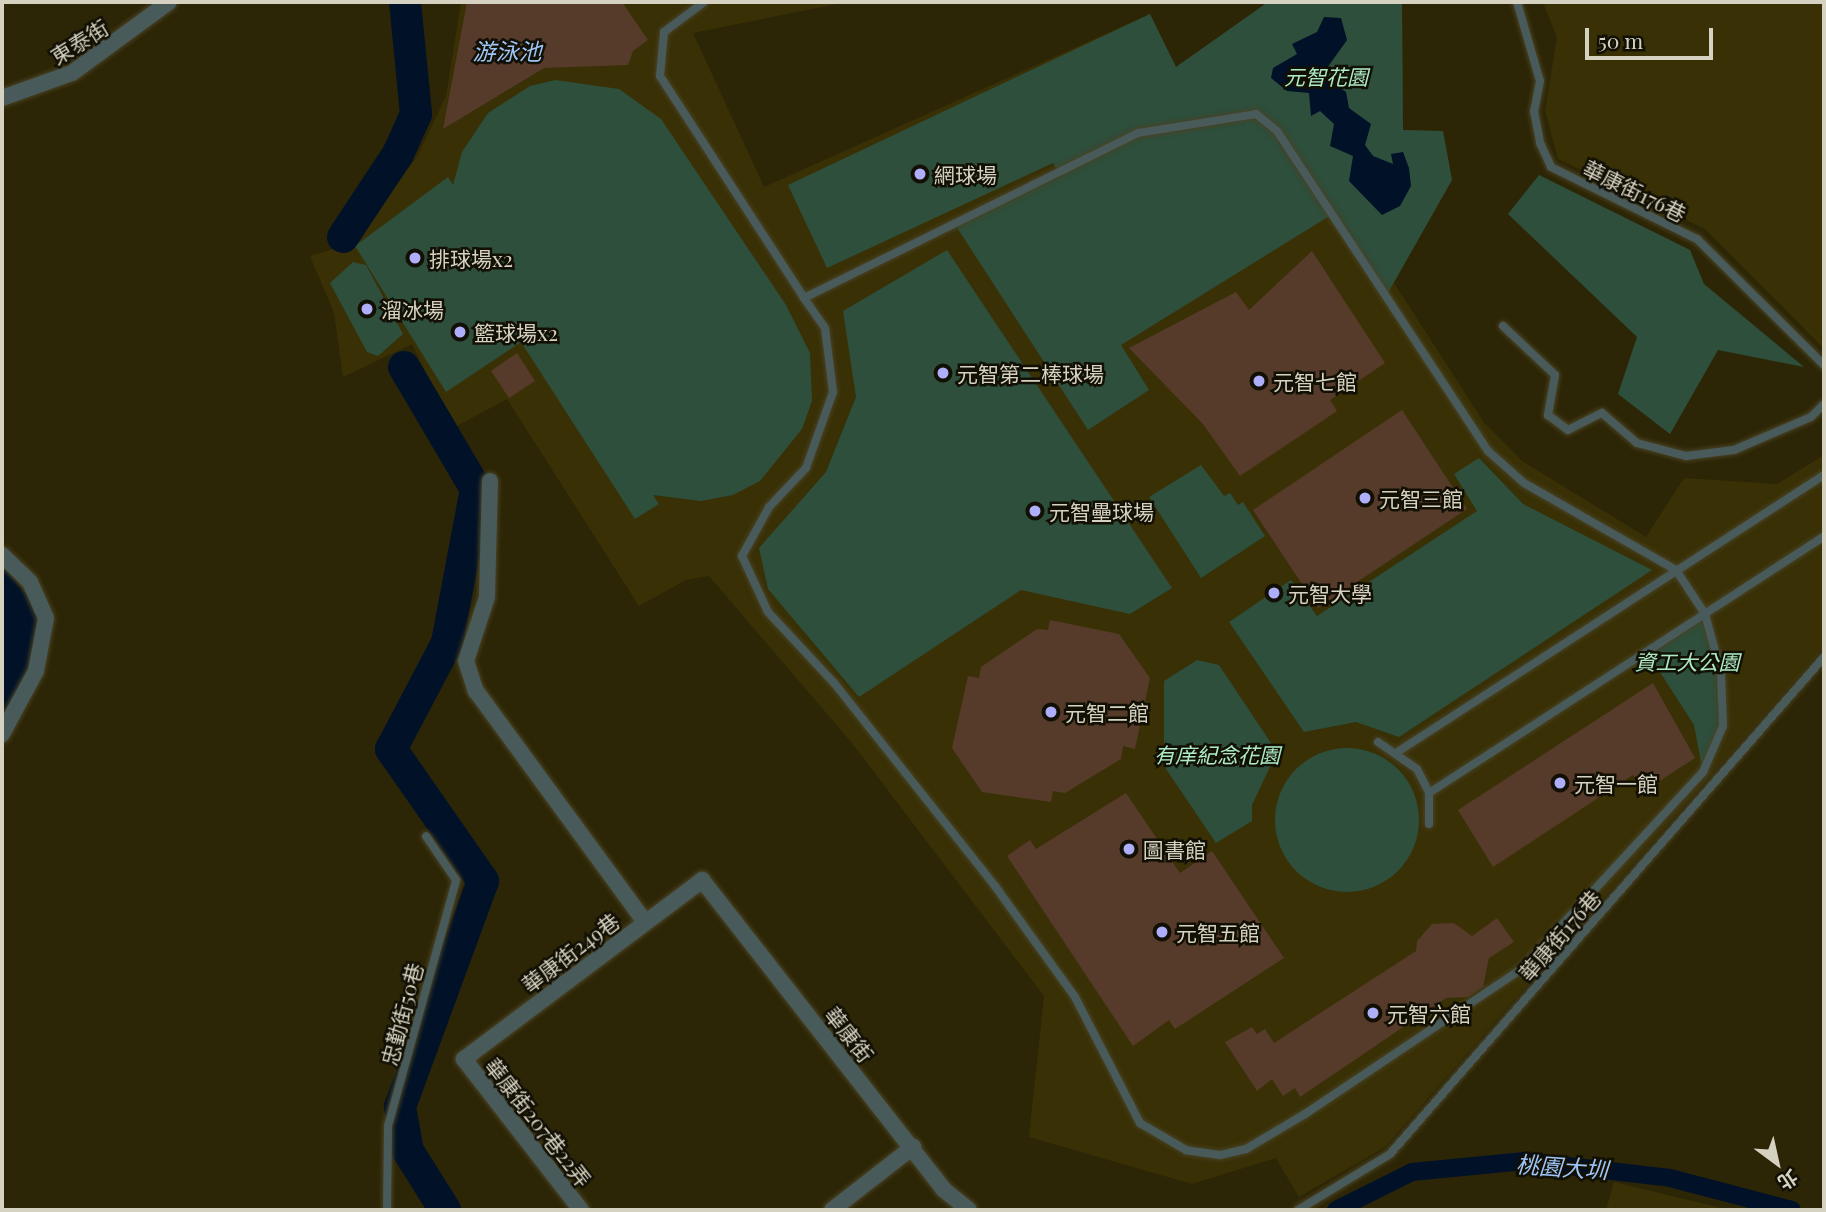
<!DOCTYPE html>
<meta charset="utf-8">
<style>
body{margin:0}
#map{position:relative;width:1826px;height:1212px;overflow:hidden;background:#2d2606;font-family:"Playfair Display","Noto Sans TC",serif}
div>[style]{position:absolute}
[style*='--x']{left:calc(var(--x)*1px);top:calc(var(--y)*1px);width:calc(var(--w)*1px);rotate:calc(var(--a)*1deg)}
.built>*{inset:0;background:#393006}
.green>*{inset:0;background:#2d4f3c}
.round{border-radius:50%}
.water>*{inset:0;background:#011228}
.canal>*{height:18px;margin:-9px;padding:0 9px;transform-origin:9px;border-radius:9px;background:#011228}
.river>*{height:32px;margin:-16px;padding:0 16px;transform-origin:16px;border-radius:16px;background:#011228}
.building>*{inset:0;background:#573b2a}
.roads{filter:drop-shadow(0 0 2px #484224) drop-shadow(0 0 2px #484224)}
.lane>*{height:8px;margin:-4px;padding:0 4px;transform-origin:4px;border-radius:4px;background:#495a5a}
.street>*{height:16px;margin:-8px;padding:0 8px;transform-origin:8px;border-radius:8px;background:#495a5a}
.dots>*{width:19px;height:19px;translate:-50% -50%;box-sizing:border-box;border:4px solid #120f04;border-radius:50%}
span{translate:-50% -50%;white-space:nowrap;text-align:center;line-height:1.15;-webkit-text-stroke:5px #120f04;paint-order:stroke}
.street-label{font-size:21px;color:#d6d2c1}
.park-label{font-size:21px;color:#acebc6;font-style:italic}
.poi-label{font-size:21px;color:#d6d2c1}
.left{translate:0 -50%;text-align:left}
.water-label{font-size:23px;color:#9dc5f6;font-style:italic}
.frame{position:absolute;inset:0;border:4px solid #d6d2c1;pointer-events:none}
.north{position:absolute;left:1742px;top:1128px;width:70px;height:70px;-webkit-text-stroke:5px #120f04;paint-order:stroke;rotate:147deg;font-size:19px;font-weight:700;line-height:28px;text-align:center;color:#d6d2c1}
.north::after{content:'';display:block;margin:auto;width:24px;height:32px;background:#d6d2c1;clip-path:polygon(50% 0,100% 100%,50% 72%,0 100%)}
.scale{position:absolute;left:1585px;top:28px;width:128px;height:32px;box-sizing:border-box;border:4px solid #d6d2c1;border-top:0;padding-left:9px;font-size:21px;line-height:24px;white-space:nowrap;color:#d6d2c1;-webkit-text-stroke:5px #120f04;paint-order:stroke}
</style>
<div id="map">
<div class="built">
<i style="clip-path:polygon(461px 2px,847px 2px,693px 33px,764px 187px,1150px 14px,1176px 67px,1268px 2px,1402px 2px,1403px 130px,1443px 131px,1452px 180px,1394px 283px,1485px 424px,1522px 461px,1646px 537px,1684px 478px,1777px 484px,1824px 455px,1824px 647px,1385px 1147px,1299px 1197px,1276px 1158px,1192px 1184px,1029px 1137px,1044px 996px,852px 743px,709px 576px,686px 580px,639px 606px,507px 399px,453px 428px,412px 344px,343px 377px,334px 313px,310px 256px,354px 243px,417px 157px,446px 96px)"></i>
<i style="clip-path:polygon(1543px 2px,1824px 2px,1824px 349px,1705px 229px,1558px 159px,1545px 111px,1557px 37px)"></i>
<i style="clip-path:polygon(1614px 1182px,1730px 1210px,1606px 1210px)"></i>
</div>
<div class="green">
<i style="clip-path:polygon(1268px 2px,1402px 2px,1403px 130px,1443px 131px,1452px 180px,1385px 298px,1331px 215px,1121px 345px,1149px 390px,1088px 430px,954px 223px,1058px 172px,1053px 163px,827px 268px,788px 185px,1150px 14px,1176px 67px)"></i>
<i style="clip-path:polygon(555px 80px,619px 89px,661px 119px,786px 305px,810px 353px,812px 401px,802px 429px,760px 481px,733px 495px,701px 501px,653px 495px,659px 504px,635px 519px,521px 342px,446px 392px,355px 246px,448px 177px,453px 185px,462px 152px,488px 113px,530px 86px)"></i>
<i style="clip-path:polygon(1539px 175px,1690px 250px,1704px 284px,1804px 367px,1718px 350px,1670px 434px,1618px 394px,1637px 337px,1508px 214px)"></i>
<i style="clip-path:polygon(947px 250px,1172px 588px,1130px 614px,1021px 590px,859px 697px,768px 589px,759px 548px,826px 472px,856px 397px,843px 311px)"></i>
<i style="clip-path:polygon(353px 262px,366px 265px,403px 334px,378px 356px,367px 352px,330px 283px)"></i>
<i style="clip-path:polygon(1479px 458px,1523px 504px,1652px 570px,1399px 737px,1356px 722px,1304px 732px,1229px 622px,1291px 580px,1317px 616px,1477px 511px,1454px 474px)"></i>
<i style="clip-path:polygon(1201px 465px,1224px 496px,1230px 493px,1238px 505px,1243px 502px,1265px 536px,1201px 578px,1149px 497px)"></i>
<i style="clip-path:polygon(1705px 614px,1720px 666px,1723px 726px,1703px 772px,1694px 725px,1647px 652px)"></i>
<i style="clip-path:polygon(1197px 660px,1219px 665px,1277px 752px,1252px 805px,1252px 821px,1216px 843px,1164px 766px,1164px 681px)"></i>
<i class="round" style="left:1275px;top:748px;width:144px;height:144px"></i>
</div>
<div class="water">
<i style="clip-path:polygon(1324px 17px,1341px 18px,1347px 40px,1322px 75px,1346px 92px,1349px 108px,1371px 124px,1365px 145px,1373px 156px,1393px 164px,1391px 154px,1403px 152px,1409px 168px,1411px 186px,1400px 206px,1382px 215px,1349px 181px,1353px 156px,1330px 146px,1334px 124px,1320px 111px,1311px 116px,1309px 93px,1287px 91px,1271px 78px,1273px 68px,1297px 54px,1292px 44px,1317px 32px)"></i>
<i style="clip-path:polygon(2px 566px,37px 607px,41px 629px,29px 670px,2px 717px)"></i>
</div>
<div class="canal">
<i style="--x:1336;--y:1210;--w:85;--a:-26.6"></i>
<i style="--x:1412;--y:1172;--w:113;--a:-5.6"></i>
<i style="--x:1524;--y:1161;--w:147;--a:6.6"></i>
<i style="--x:1670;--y:1178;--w:126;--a:14.7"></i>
</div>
<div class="river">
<i style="--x:343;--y:237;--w:100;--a:-56.5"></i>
<i style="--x:398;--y:154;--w:44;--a:-65.8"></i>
<i style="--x:416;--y:114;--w:113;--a:-95.6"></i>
<i style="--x:404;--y:367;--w:142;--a:59.5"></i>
<i style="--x:476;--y:489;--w:157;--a:100.7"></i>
<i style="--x:447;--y:643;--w:120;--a:117.8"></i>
<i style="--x:391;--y:749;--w:161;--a:55.1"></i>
<i style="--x:483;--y:881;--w:241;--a:110.2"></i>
<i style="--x:400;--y:1107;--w:45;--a:79.7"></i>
<i style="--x:408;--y:1151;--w:70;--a:57.9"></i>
</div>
<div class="building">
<i style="clip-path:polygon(467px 2px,622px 2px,648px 40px,633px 51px,628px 65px,544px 68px,443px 129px)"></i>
<i style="clip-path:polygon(1312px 251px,1385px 363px,1330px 400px,1337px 411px,1240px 476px,1203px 424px,1129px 348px,1236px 292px,1249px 310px)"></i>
<i style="clip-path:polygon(517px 353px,535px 381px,509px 398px,491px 371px)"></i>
<i style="clip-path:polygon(1402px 410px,1467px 509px,1318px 608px,1253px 510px)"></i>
<i style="clip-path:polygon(1050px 620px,1119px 634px,1150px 678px,1135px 749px,1123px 746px,1121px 759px,1065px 793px,1053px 791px,1051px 802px,982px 792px,952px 748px,968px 676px,979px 678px,981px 667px,1037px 629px,1048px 630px)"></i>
<i style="clip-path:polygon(1653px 683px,1695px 758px,1644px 791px,1633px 775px,1493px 867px,1458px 810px)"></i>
<i style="clip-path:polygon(1126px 793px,1180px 873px,1212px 851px,1284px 958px,1175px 1029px,1169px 1020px,1133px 1046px,1007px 856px,1030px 840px,1036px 849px)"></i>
<i style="clip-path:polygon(1497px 918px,1514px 942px,1489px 958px,1483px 987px,1468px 997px,1446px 998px,1300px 1097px,1295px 1088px,1283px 1096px,1272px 1079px,1257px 1091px,1225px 1042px,1252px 1027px,1257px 1034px,1265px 1029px,1274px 1043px,1416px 951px,1417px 941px,1432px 924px,1454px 923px,1472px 936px)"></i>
</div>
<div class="roads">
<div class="lane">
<i style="--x:704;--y:2;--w:50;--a:143.1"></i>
<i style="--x:664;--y:32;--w:44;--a:95.2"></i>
<i style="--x:660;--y:76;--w:265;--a:57"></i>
<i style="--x:1517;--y:2;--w:82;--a:73.8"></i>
<i style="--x:1540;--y:81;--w:31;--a:101"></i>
<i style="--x:1534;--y:111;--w:33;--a:79"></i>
<i style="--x:1540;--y:143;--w:26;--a:65"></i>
<i style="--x:1551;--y:167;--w:163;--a:26.3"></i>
<i style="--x:1697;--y:239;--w:179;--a:44.8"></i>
<i style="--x:1256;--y:114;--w:27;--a:39"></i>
<i style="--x:1277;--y:131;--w:383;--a:56.6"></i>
<i style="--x:1488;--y:451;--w:48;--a:41.6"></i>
<i style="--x:1524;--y:483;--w:175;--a:29.8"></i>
<i style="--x:1676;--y:570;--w:53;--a:56.6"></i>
<i style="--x:1705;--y:614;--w:61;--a:74.8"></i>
<i style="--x:1721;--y:673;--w:53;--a:87.8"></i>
<i style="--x:1723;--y:726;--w:50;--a:113.5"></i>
<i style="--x:1703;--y:772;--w:270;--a:132.7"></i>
<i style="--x:1520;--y:970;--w:259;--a:146.2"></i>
<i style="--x:1305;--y:1114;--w:69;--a:149.3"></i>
<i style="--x:1246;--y:1149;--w:27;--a:167"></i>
<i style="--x:1220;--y:1155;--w:34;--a:-172"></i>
<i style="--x:1186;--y:1150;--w:53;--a:-149.6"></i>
<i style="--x:1140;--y:1123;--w:142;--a:-117.3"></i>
<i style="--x:1075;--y:997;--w:137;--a:-125.8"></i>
<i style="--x:995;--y:886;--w:259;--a:-128.4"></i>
<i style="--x:834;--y:683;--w:97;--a:-132.9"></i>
<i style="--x:768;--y:612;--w:62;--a:-114.9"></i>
<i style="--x:742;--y:556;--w:56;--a:-61.1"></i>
<i style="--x:769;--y:507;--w:54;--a:-46.5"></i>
<i style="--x:806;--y:468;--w:81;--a:-70.4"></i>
<i style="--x:833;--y:392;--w:64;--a:-97.1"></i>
<i style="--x:825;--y:328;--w:37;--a:-125"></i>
<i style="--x:804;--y:298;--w:373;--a:-26.3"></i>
<i style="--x:1138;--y:133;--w:120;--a:-9.1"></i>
<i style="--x:1503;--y:326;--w:71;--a:43.3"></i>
<i style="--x:1555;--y:375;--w:41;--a:99.9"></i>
<i style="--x:1548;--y:415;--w:25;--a:37"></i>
<i style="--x:1568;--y:430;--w:38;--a:-27"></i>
<i style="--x:1602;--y:413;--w:46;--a:40.6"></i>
<i style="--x:1637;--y:443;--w:51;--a:14.9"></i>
<i style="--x:1686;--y:456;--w:48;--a:-7.1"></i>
<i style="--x:1734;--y:450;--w:84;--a:-23.2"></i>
<i style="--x:1811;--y:417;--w:18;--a:-45"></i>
<i style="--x:1378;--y:742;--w:47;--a:34.7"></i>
<i style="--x:1417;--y:769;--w:27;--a:63"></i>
<i style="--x:1429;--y:793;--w:31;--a:90"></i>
<i style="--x:1399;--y:751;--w:507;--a:-33"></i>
<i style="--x:1429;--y:793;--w:471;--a:-33"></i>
<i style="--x:387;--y:1210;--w:84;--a:-89.3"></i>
<i style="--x:388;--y:1126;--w:255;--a:-74.5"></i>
<i style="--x:456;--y:880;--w:53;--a:-124.3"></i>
<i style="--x:1298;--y:1210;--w:108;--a:-31.3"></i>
<i style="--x:1390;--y:1154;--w:660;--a:-48.87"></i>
</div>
<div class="street">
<i style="--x:2;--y:98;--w:74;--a:-19.7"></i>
<i style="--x:72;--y:73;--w:120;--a:-36.2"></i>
<i style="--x:490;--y:481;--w:116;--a:91.5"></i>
<i style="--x:487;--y:597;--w:67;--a:108.2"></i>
<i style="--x:466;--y:661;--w:32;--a:72"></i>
<i style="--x:476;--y:691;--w:286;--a:53.8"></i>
<i style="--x:2;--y:555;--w:39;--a:44"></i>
<i style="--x:30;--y:582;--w:39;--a:66"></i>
<i style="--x:46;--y:618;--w:54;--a:100.7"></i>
<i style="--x:36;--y:671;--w:72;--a:118.4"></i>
<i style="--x:581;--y:1210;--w:191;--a:-127.8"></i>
<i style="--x:464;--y:1059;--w:298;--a:-36.9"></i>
<i style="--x:702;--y:880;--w:392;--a:52"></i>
<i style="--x:943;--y:1189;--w:33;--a:39"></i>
<i style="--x:832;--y:1210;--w:103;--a:-37.9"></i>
</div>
</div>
<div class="dots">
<i style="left:920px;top:174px;background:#aeaefb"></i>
<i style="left:415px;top:258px;background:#aeaefb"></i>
<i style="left:367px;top:309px;background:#aeaefb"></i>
<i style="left:460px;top:332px;background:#aeaefb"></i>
<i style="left:943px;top:373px;background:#aeaefb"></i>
<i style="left:1259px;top:381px;background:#aeaefb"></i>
<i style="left:1365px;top:498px;background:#aeaefb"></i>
<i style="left:1035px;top:511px;background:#aeaefb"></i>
<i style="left:1274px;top:593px;background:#aeaefb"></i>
<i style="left:1051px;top:712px;background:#aeaefb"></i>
<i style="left:1560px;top:783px;background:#aeaefb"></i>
<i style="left:1129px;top:849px;background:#aeaefb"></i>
<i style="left:1162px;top:932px;background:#aeaefb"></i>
<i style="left:1373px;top:1013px;background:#aeaefb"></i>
</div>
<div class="street-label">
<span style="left:79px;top:41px;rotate:-32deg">東泰街</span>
<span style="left:1635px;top:190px;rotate:26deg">華康街176巷</span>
<span style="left:1559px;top:935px;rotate:-49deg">華康街176巷</span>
<span style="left:570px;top:952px;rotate:-37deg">華康街249巷</span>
<span style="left:401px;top:1014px;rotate:-75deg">忠勤街50巷</span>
<span style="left:850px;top:1034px;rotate:52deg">華康街</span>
<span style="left:539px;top:1122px;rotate:52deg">華康街207巷22弄</span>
</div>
<div class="park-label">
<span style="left:1326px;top:76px">元智花園</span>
<span style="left:1687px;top:661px">資工大公園</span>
<span style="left:1217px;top:754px">有庠紀念花園</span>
</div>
<div class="poi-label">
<span class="left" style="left:934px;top:174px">網球場</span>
<span class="left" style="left:429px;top:258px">排球場x2</span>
<span class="left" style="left:381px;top:309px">溜冰場</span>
<span class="left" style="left:474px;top:332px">籃球場x2</span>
<span class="left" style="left:957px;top:373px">元智第二棒球場</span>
<span class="left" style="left:1273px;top:381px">元智七館</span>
<span class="left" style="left:1379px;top:498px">元智三館</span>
<span class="left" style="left:1049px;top:511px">元智壘球場</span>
<span class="left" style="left:1288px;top:593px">元智大學</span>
<span class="left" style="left:1065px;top:712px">元智二館</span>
<span class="left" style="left:1574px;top:783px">元智一館</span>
<span class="left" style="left:1143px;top:849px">圖書館</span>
<span class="left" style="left:1176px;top:932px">元智五館</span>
<span class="left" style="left:1387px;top:1013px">元智六館</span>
</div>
<div class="water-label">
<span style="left:507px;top:51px">游泳池</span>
<span style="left:1562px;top:1167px;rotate:4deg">桃園大圳</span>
</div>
<div class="frame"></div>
<div class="north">北</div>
<div class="scale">50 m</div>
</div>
